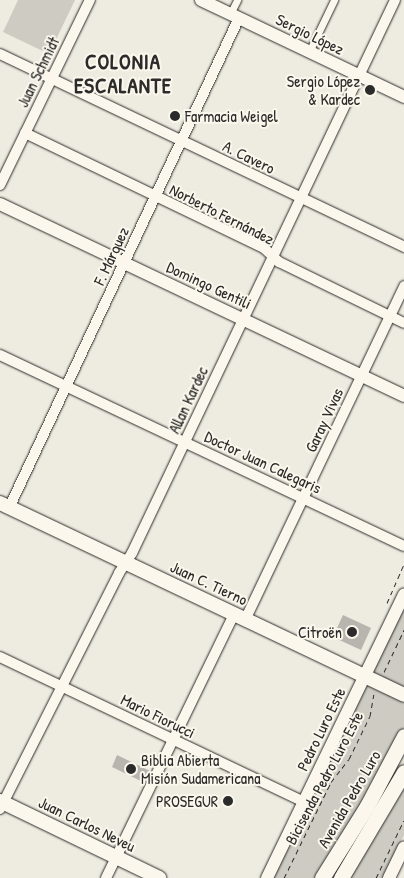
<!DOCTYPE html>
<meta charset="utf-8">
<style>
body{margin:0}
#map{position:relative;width:404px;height:878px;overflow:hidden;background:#eeebe0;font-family:"Patrick Hand",sans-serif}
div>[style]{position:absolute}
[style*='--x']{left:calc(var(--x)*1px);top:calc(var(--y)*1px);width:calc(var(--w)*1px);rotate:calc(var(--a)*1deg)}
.green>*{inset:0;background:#cecbc2}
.building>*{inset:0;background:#b8b5ae}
.path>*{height:1px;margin-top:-0.5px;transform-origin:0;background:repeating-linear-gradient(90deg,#2b2b2b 0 5px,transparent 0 9px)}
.roads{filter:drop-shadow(0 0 1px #2b2b2b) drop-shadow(0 0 1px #2b2b2b)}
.pedestrian>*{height:7px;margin:-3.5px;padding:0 3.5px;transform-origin:3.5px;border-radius:3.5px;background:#fbf7ec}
.minor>*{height:10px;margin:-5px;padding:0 5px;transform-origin:5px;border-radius:5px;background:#fbf7ec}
.tertiary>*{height:12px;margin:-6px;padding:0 6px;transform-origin:6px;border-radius:6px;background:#fbf7ec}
.secondary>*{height:14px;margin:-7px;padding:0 7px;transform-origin:7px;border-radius:7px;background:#fbf7ec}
.primary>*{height:15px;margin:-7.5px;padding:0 7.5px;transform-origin:7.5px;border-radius:7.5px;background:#fbf7ec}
.dots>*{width:14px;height:14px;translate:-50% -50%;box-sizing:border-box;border:2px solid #fbf7ec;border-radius:50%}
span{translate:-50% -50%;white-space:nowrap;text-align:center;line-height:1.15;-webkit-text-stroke:4px #fbf7ec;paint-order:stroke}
.street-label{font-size:16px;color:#2b2b2b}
.poi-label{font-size:16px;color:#2b2b2b}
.right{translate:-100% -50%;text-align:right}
.left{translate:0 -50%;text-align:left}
.district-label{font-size:21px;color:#2b2b2b;font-weight:700;letter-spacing:1px}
</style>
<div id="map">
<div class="green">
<i style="clip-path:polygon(18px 0,75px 0,49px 54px,3px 32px)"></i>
<i style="clip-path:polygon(404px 605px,404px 690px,375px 675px,373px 671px)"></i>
<i style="clip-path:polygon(370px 684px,404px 702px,404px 727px,391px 753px,316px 878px,273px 878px,331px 759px,339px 757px,360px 714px,352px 715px,367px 685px)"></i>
<i style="clip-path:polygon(404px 782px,404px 835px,383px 878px,346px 878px)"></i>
</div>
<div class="building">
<i style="clip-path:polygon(343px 615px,371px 628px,361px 650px,333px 637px)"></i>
<i style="clip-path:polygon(117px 755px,150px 771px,145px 783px,112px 767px)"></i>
</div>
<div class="path">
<i style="--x:387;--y:603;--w:43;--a:-66.4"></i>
<i style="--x:384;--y:672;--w:47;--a:-64.5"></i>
<i style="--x:284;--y:878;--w:107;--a:-63.9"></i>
<i style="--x:331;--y:782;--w:29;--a:-52"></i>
<i style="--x:349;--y:759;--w:48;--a:-64"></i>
<i style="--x:370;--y:716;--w:22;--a:-80"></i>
<i style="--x:376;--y:878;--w:64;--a:-64.2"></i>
</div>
<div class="roads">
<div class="pedestrian">
<i style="--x:230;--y:14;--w:16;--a:-63"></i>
<i style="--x:309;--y:52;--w:58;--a:-64.3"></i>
</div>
<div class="minor">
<i style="--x:0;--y:54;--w:448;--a:25.5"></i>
<i style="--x:25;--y:133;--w:265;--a:25.7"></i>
<i style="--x:264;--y:248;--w:21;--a:43"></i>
<i style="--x:279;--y:262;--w:139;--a:26"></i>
<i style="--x:0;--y:185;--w:206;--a:-64.1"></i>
<i style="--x:0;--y:355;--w:447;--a:25.3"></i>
<i style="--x:9;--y:508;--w:541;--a:-64.86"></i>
<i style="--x:245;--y:620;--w:370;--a:-64.5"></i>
<i style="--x:0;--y:657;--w:337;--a:25.5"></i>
<i style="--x:0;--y:809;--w:264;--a:-63.2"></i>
<i style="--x:119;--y:573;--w:24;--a:-57"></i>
<i style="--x:132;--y:553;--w:612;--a:-64.56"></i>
<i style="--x:106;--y:878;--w:293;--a:-64.1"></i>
</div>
<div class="tertiary">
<i style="--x:201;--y:0;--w:225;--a:25.5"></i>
<i style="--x:0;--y:204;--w:447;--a:25.4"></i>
<i style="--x:267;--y:878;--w:315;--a:-64.2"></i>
<i style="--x:389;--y:878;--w:34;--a:-64"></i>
</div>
<div class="secondary">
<i style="--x:0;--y:503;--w:447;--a:25.4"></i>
<i style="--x:0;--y:801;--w:177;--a:25.8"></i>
</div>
<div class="primary">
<i style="--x:322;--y:878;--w:85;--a:-58"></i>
<i style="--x:367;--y:806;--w:79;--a:-62.1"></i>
<i style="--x:341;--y:878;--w:123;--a:-59.3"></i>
</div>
</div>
<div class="dots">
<i style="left:370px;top:90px;background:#2b2b2b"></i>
<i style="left:175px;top:116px;background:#2b2b2b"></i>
<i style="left:352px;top:632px;background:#2b2b2b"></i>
<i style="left:131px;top:769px;background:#2b2b2b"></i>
<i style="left:228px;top:801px;background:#2b2b2b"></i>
</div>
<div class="street-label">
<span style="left:310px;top:34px;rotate:26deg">Sergio López</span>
<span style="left:38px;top:72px;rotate:-64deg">Juan Schmidt</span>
<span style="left:249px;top:157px;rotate:26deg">A. Cavero</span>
<span style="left:222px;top:214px;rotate:27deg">Norberto Fernández</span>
<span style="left:111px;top:256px;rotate:-65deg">F. Márquez</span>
<span style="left:209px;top:285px;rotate:25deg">Domingo Gentili</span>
<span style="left:188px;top:400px;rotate:-65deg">Allan Kardec</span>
<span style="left:324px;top:420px;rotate:-65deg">Garay Vivas</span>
<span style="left:263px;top:462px;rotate:25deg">Doctor Juan Calegaris</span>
<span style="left:209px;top:583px;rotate:25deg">Juan C. Tierno</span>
<span style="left:158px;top:716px;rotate:26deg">Mario Fiorucci</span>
<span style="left:321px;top:729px;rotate:-64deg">Pedro Luro Este</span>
<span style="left:324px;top:778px;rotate:-62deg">Bicisenda Pedro Luro Este</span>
<span style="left:349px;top:799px;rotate:-60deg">Avenida Pedro Luro</span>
<span style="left:87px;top:824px;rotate:26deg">Juan Carlos Neveu</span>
</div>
<div class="poi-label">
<span class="right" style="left:360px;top:90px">Sergio López<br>&amp; Kardec</span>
<span class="left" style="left:185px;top:116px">Farmacia Weigel</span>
<span class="right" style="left:342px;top:632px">Citroën</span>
<span class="left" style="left:141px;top:769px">Biblia Abierta<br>Misión Sudamericana</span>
<span class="right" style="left:218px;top:801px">PROSEGUR</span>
</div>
<div class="district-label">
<span style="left:123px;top:74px">COLONIA<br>ESCALANTE</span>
</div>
</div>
